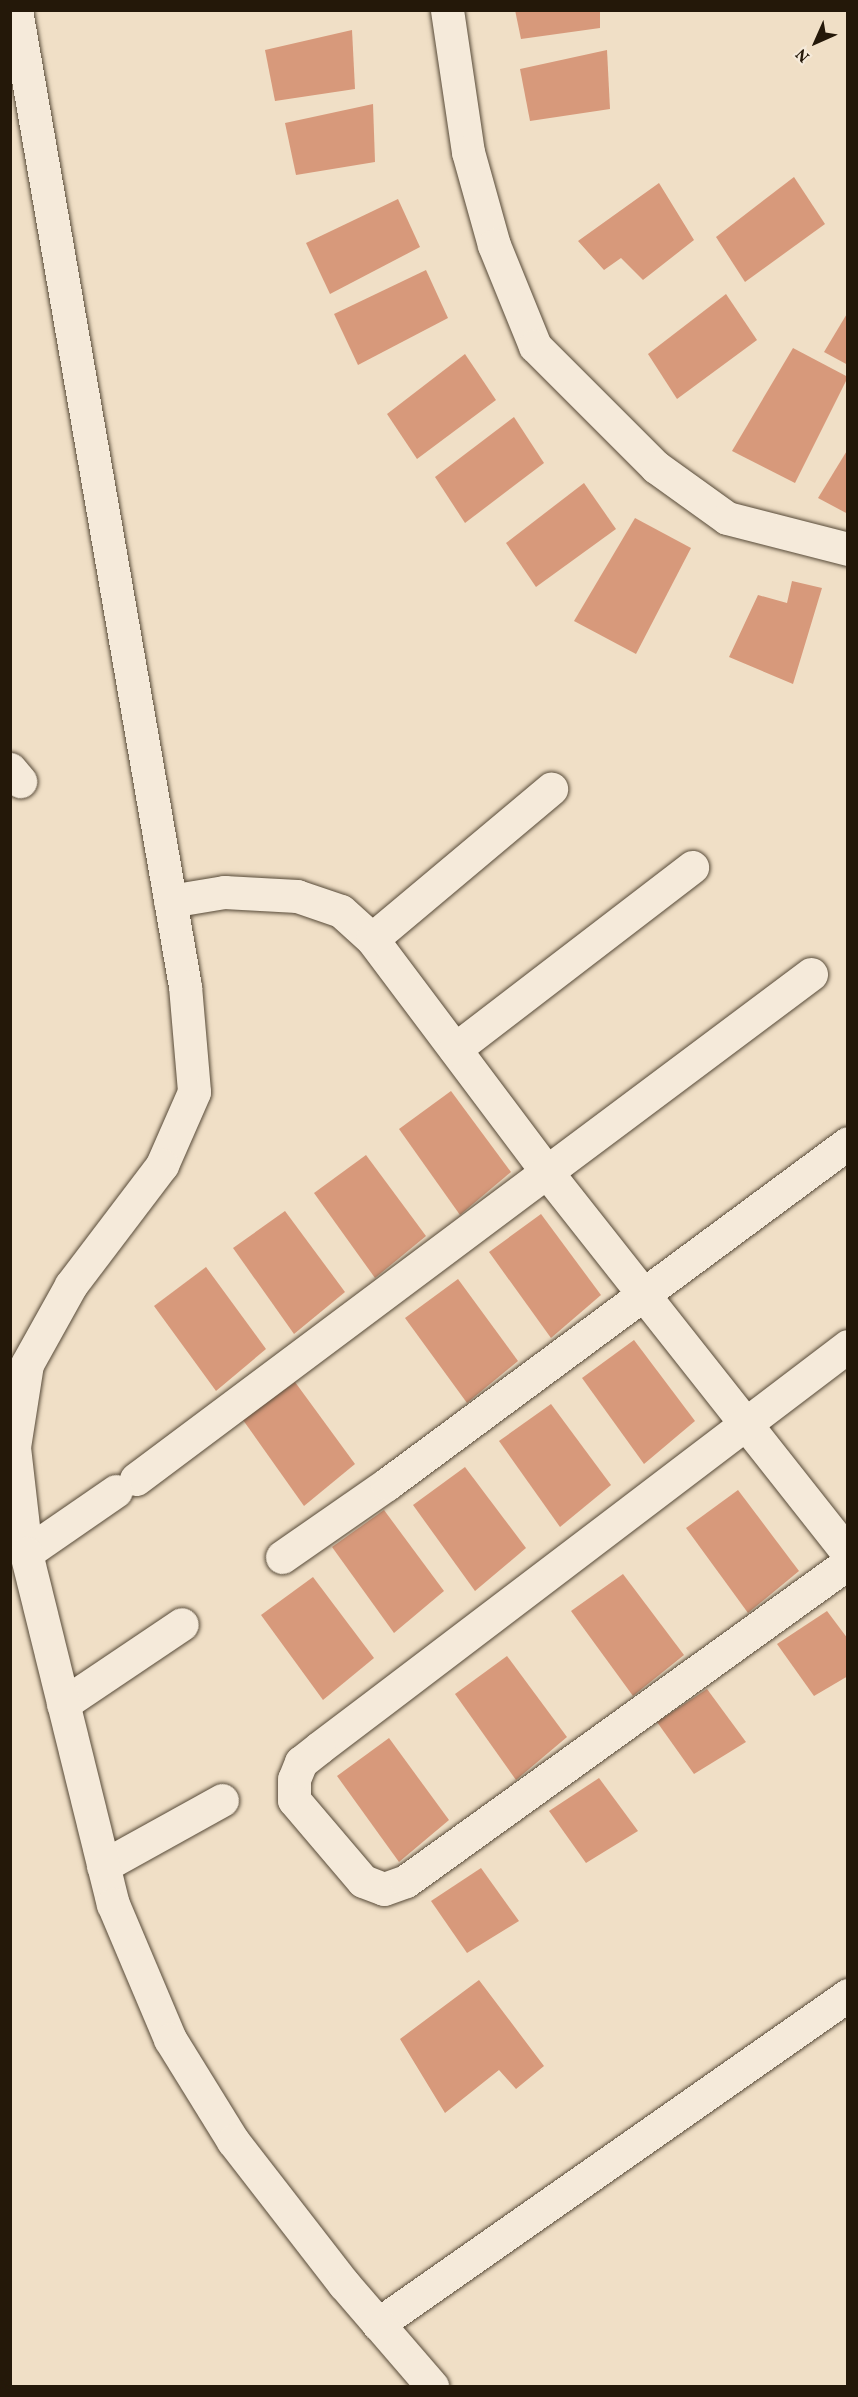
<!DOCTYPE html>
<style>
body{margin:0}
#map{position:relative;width:858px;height:2397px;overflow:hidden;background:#f0dfc6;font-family:Vollkorn,serif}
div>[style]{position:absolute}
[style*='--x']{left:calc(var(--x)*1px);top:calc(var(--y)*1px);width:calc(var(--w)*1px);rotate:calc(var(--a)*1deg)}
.building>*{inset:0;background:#d7997b}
.roads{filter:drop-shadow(0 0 2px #574a38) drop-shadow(0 0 2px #574a38)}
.minor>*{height:33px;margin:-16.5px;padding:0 16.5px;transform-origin:16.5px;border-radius:16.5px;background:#f5eada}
.tertiary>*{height:33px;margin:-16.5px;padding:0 16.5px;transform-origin:16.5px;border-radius:16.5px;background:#f5eada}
span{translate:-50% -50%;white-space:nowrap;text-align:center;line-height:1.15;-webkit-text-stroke:4.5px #f5eada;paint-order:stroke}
.frame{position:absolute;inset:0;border:12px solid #241809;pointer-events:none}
.north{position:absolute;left:786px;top:12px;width:60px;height:60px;-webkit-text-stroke:4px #f5eada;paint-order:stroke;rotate:225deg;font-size:16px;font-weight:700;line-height:24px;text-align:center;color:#241809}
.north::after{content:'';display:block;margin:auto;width:21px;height:27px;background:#241809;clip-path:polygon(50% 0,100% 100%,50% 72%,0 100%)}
</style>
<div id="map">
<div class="building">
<i style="clip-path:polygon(515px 10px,600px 10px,600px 28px,521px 39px)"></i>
<i style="clip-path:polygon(352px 30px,355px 89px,275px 101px,265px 50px)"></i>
<i style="clip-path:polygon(607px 50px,610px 109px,530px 121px,520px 69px)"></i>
<i style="clip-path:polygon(373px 104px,375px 162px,296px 175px,285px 123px)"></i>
<i style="clip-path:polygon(794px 177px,825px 224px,745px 282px,716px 237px)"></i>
<i style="clip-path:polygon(659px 183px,694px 240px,643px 280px,621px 258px,604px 270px,578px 241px)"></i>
<i style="clip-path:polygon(398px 199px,420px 247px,330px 294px,306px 243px)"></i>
<i style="clip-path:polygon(426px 270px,448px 318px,358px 365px,334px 314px)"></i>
<i style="clip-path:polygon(726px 294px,757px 340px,677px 399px,648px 354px)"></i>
<i style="clip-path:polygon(848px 312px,848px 365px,824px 352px)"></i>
<i style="clip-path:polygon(793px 348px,848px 377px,795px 483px,732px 451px)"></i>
<i style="clip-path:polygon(465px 354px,496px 400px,417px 459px,387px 414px)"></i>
<i style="clip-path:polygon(514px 417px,544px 463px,465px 523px,435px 477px)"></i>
<i style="clip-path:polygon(848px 449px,848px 514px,818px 498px)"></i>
<i style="clip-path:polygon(584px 483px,616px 529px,536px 587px,506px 543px)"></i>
<i style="clip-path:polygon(635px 518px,691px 548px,636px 654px,574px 621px)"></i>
<i style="clip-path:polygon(792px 581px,822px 588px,793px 684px,729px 657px,758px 595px,787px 603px)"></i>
<i style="clip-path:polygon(451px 1091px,511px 1172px,460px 1215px,399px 1129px)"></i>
<i style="clip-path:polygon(366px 1155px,426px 1236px,375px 1278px,314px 1193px)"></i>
<i style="clip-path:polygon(285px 1211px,345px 1292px,294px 1334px,233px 1248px)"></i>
<i style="clip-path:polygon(541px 1214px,601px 1295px,551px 1338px,489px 1252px)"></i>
<i style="clip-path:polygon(206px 1267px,266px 1349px,216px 1391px,154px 1306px)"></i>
<i style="clip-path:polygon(458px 1279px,518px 1361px,467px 1403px,405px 1318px)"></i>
<i style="clip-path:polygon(634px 1340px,695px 1421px,644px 1464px,582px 1378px)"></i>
<i style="clip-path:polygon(295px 1382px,355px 1464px,304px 1506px,243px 1420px)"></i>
<i style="clip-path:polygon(551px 1404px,611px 1485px,560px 1527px,499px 1441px)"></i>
<i style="clip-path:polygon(465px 1467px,526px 1548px,475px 1591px,413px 1505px)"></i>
<i style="clip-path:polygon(738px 1490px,799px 1571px,748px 1613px,686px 1528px)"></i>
<i style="clip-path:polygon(384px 1510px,444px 1591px,394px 1633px,332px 1547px)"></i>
<i style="clip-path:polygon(623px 1574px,684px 1655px,633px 1696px,571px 1611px)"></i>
<i style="clip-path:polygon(313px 1577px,374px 1658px,323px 1700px,261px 1615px)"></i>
<i style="clip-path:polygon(827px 1611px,848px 1639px,848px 1676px,814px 1696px,777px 1644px)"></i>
<i style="clip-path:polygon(507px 1656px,567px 1737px,516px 1780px,455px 1694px)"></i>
<i style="clip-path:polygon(707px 1689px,746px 1742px,694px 1774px,657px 1722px)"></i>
<i style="clip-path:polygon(389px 1738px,449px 1820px,399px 1862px,337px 1776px)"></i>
<i style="clip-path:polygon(599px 1778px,638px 1831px,586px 1863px,549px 1811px)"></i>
<i style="clip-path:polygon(481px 1868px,519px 1921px,467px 1953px,431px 1901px)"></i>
<i style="clip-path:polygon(479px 1980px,544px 2066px,516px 2089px,499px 2070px,445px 2113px,400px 2039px)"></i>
</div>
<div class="roads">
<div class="minor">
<i style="--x:447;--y:10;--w:144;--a:81.6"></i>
<i style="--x:468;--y:152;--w:97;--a:74.4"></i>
<i style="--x:494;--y:245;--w:109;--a:67.9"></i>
<i style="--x:535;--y:346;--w:171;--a:45"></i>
<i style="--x:656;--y:467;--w:87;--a:35.7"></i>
<i style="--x:727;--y:518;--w:125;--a:14.4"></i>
<i style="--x:10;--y:769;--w:16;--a:50"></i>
<i style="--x:170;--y:901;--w:55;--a:-9.5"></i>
<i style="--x:224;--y:892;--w:73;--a:3.1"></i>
<i style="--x:297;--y:896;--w:46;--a:18.8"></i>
<i style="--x:341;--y:911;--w:42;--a:42.1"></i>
<i style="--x:372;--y:939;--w:290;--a:53.1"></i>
<i style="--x:546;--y:1171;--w:488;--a:51.7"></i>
<i style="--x:372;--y:939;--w:234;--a:-40"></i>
<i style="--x:455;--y:1049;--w:299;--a:-37.5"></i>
<i style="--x:848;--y:1346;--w:664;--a:142.77"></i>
<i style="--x:319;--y:1748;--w:23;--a:142"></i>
<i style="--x:301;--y:1762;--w:18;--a:112"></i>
<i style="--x:294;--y:1779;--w:21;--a:90"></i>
<i style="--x:294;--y:1800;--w:106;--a:49.6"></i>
<i style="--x:363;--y:1881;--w:22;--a:21"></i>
<i style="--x:384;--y:1889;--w:23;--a:-20"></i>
<i style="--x:406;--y:1881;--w:545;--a:-35.73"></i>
<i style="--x:136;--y:1479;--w:843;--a:-36.8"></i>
<i style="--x:26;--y:1553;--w:109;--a:-34.6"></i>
<i style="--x:282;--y:1557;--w:128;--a:-34.8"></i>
<i style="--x:387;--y:1484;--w:573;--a:-36.49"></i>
<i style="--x:63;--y:1704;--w:143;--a:-33.9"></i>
<i style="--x:103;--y:1866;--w:136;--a:-29"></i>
<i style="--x:378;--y:2324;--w:574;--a:-34.99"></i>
</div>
<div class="tertiary">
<i style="--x:16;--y:10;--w:991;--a:80.18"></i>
<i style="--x:185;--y:986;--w:106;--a:85.1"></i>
<i style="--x:194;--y:1092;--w:80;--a:113.7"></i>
<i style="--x:162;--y:1165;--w:151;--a:127.2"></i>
<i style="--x:71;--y:1285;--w:90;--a:119.1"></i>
<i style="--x:27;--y:1364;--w:84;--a:98.9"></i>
<i style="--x:14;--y:1447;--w:107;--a:83.5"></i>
<i style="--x:26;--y:1553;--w:362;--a:76.1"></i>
<i style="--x:113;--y:1904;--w:147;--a:67.1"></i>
<i style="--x:170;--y:2039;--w:120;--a:58.3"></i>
<i style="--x:233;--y:2141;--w:181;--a:52.2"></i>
<i style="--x:344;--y:2284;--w:135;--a:49.2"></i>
</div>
</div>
<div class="frame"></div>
<div class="north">N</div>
</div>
